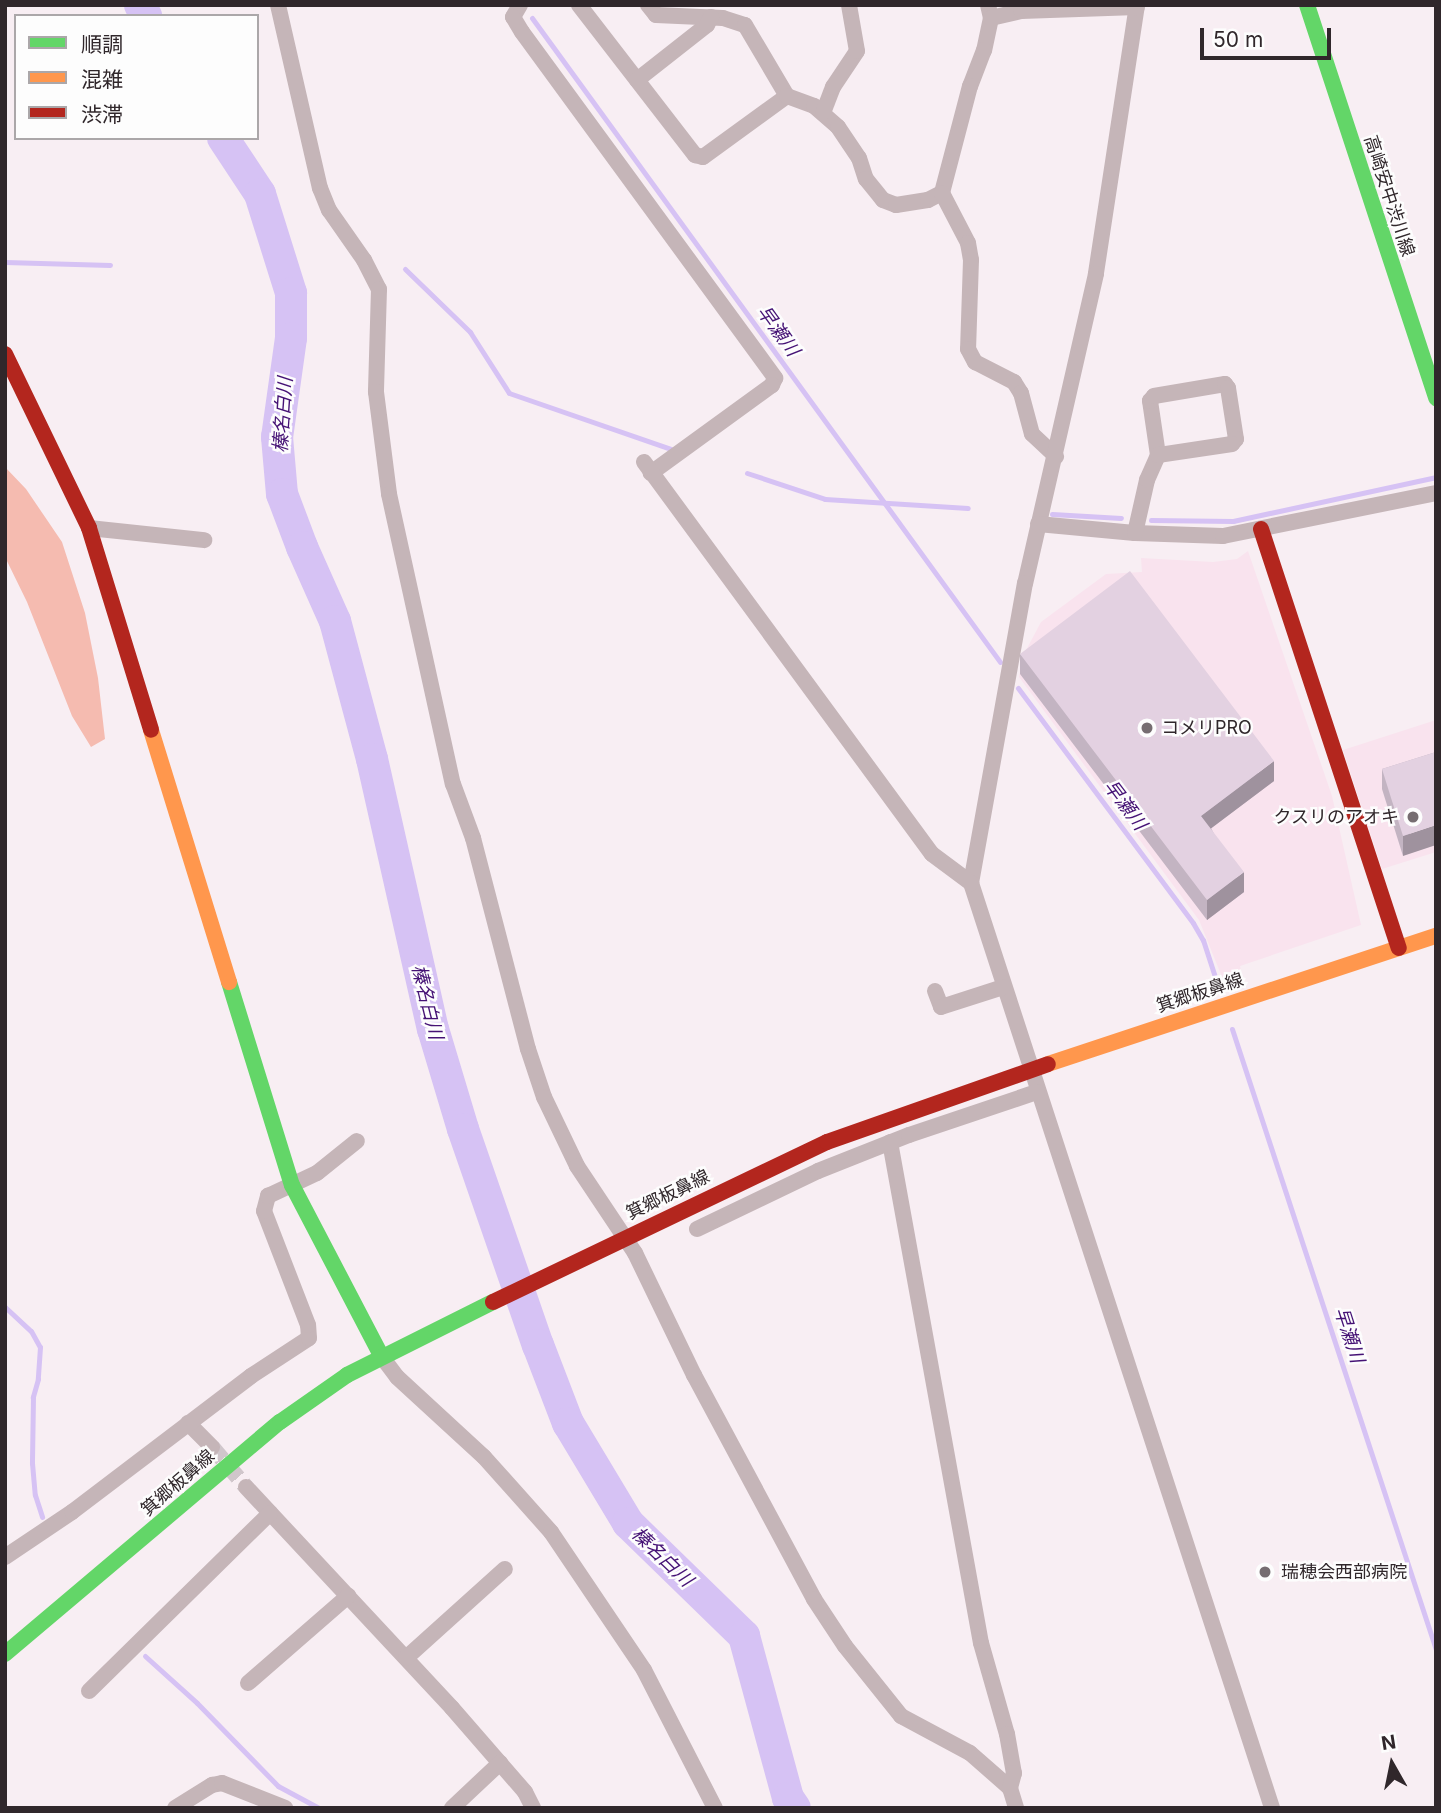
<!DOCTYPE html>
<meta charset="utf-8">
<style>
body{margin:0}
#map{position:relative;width:1441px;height:1813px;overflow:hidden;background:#f8eef3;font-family:Inter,"Noto Sans JP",sans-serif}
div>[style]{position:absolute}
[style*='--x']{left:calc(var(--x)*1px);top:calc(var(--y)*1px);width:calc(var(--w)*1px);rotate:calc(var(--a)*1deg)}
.built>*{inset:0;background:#f9e3ee}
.forest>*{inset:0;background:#f5bbb0}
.stream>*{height:5px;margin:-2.5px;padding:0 2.5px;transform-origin:2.5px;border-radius:2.5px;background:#d6c2f4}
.river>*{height:32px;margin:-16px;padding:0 16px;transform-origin:16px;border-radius:16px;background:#d6c2f4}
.street-tunnel>*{height:16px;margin-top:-8px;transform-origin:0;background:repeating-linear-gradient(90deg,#d0c6cb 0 16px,transparent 0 24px)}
.street>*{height:16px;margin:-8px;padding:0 8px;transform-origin:8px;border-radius:8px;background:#c5b5b8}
.fast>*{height:16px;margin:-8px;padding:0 8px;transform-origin:8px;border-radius:8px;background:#63d668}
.slow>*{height:16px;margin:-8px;padding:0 8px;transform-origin:8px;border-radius:8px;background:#ff974d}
.jam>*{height:16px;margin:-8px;padding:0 8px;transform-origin:8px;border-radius:8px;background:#b3261e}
.wall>*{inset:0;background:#c3b4c2}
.shaded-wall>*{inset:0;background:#9f929e}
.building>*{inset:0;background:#e3d1e1}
.dots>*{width:19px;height:19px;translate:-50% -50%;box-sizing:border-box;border:4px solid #fdfdfd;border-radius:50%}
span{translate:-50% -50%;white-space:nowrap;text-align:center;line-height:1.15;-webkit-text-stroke:5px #fdfdfd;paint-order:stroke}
.street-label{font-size:18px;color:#30272b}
.poi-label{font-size:18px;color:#30272b}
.left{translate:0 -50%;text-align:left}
.right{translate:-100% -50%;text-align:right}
.water-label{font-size:19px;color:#451275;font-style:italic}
.frame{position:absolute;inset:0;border:7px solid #30272b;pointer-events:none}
.legend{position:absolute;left:14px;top:14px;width:245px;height:126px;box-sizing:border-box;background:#fdfdfd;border:2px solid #aba7a9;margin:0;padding:9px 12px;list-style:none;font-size:21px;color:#30272b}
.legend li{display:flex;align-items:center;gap:14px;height:35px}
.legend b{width:35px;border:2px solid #aba7a9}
.north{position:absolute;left:1357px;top:1729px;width:70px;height:70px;-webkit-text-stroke:5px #fdfdfd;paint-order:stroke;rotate:351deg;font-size:19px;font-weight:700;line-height:28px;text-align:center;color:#30272b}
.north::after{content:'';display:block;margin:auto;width:24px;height:32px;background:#30272b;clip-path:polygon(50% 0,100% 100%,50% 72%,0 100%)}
.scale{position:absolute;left:1200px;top:28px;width:131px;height:32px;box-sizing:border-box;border:4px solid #30272b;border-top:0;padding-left:9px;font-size:21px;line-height:24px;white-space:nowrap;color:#30272b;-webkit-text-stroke:5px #fdfdfd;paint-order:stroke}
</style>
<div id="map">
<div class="built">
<i style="clip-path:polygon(1248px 551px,1332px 796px,1361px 925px,1240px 966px,1243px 980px,1224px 982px,1199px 920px,1019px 677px,1024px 654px,1041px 622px,1106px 574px,1142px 572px,1141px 558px,1213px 562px,1237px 559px)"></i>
<i style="clip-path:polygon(1436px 720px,1436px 852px,1382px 869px,1343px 750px)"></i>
</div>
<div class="forest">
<i style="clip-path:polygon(5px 467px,26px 489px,62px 542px,85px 613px,98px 678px,105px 739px,91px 747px,72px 716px,27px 602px,5px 557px)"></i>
</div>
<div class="stream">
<i style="--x:532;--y:18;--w:796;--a:53.99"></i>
<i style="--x:5;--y:262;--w:105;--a:1.6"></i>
<i style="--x:405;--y:269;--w:91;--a:44.1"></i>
<i style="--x:470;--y:332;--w:72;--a:57.4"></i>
<i style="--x:509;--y:393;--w:171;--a:19.1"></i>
<i style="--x:747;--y:473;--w:82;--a:18.4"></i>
<i style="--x:825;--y:499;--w:143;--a:3.6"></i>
<i style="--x:1052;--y:514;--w:69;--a:3.3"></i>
<i style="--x:1151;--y:520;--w:82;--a:0.7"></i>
<i style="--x:1233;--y:521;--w:208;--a:-12.2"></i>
<i style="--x:1018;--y:688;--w:293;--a:53.3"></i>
<i style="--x:1193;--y:923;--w:20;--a:60"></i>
<i style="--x:1203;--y:940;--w:45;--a:72"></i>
<i style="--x:1232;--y:1029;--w:654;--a:71.81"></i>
<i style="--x:5;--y:1307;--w:35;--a:43"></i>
<i style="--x:31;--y:1331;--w:18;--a:61"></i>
<i style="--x:40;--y:1347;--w:32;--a:94"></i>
<i style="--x:38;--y:1379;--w:19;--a:106"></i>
<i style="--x:33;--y:1397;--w:66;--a:90.9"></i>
<i style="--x:32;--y:1463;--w:32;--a:85"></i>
<i style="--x:35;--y:1495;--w:23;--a:72"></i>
<i style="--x:145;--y:1656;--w:70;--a:42.1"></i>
<i style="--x:197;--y:1703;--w:116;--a:45.7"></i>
<i style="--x:278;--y:1786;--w:47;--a:28.2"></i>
</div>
<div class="river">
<i style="--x:140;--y:5;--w:13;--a:61"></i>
<i style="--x:223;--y:138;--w:67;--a:56.5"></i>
<i style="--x:260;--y:194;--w:104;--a:72.6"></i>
<i style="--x:291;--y:293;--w:45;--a:90"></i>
<i style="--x:291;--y:338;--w:100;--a:98"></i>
<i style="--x:277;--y:437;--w:57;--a:85"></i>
<i style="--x:282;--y:494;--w:57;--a:69.3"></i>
<i style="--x:302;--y:547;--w:81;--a:66"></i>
<i style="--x:335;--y:621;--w:143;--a:75"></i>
<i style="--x:372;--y:759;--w:277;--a:77.3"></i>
<i style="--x:433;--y:1029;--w:104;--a:73.3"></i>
<i style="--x:463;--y:1129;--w:229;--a:70.9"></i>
<i style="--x:538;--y:1345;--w:84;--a:69"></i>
<i style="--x:568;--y:1423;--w:117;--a:59"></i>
<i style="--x:628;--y:1523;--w:162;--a:44.2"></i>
<i style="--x:744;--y:1636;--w:168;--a:74.8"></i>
<i style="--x:788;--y:1798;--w:12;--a:55"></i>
</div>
<div class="street-tunnel">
<i style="--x:212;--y:1447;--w:52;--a:49.6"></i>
</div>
<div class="street">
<i style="--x:278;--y:5;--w:188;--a:77.1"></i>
<i style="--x:320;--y:188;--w:24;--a:68"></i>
<i style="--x:329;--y:210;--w:61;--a:55"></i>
<i style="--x:364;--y:260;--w:33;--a:63"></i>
<i style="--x:379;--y:289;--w:103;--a:91.7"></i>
<i style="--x:376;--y:392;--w:103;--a:82.7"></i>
<i style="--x:389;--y:494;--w:297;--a:77.6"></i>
<i style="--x:453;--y:784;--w:58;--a:69.7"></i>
<i style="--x:473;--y:838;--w:218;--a:75.4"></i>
<i style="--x:528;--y:1049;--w:51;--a:71.6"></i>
<i style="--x:544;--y:1097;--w:76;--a:64.4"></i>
<i style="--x:577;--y:1166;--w:105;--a:56.3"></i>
<i style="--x:635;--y:1253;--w:136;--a:64.2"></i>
<i style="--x:694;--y:1375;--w:254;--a:61.8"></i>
<i style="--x:814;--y:1599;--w:56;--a:56.6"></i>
<i style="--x:845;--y:1646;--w:90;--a:51.3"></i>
<i style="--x:901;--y:1716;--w:78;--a:28.2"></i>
<i style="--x:970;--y:1753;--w:53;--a:41.2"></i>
<i style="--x:1010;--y:1788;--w:21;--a:73"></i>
<i style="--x:520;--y:5;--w:14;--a:120"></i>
<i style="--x:513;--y:17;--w:17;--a:59"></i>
<i style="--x:522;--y:32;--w:429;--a:53.8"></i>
<i style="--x:775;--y:378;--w:8;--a:113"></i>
<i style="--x:772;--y:385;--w:150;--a:144"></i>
<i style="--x:579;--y:5;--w:190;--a:52.3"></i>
<i style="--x:695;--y:155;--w:8;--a:14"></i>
<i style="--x:703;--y:157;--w:104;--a:-36"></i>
<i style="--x:648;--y:5;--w:13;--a:51"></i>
<i style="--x:656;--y:15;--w:67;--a:2.6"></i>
<i style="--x:723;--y:18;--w:23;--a:18"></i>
<i style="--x:745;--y:25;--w:82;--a:59.4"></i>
<i style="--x:787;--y:96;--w:29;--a:20"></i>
<i style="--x:814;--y:106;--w:32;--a:41"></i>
<i style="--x:838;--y:127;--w:37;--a:56"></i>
<i style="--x:859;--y:158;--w:22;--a:72"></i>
<i style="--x:866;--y:179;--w:27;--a:51"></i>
<i style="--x:883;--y:200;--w:14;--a:21"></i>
<i style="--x:896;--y:205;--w:32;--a:-9"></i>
<i style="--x:928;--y:200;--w:16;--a:-27"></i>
<i style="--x:988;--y:5;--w:13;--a:77"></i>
<i style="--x:991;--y:18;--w:33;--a:102"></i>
<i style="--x:984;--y:50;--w:39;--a:111"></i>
<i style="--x:970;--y:86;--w:111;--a:104.7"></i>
<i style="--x:942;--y:193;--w:56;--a:62.5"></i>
<i style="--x:968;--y:243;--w:17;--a:80"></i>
<i style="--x:971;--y:260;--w:89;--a:91.9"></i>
<i style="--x:968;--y:349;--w:15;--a:62"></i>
<i style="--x:975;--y:362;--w:44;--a:27.1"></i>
<i style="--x:1014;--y:382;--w:13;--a:58"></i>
<i style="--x:1021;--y:393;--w:42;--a:75"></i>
<i style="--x:1032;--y:434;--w:33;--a:43"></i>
<i style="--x:1137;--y:5;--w:272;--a:98.7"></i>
<i style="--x:1096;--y:274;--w:317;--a:102.9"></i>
<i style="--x:1025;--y:583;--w:305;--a:100.2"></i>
<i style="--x:971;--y:883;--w:973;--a:71.97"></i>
<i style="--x:991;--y:18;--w:31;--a:-13"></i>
<i style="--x:1021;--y:11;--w:116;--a:-2"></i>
<i style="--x:637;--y:80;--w:89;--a:-38.2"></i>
<i style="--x:707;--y:25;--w:9;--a:-63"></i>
<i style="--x:823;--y:113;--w:28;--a:-69"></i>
<i style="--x:833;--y:87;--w:43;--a:-56.3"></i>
<i style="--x:857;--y:51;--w:47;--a:-99.9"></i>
<i style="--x:644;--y:462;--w:486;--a:53.7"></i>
<i style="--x:932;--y:854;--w:49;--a:36.6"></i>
<i style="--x:1038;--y:524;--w:97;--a:5.3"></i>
<i style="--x:1135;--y:533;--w:88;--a:2"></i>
<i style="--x:1223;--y:536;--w:217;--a:-11.4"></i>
<i style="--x:89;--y:528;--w:116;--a:6"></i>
<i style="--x:1135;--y:533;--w:54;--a:-77.2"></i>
<i style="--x:1147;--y:480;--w:27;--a:-66"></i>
<i style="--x:1158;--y:455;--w:55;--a:-98.4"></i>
<i style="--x:1150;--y:401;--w:6;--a:-51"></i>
<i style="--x:1154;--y:396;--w:72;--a:-9.6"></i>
<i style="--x:1225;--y:384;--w:5;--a:53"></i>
<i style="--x:1228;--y:388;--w:52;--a:81.1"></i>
<i style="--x:1236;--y:439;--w:6;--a:129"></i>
<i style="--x:1232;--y:444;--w:75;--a:171.5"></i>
<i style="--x:935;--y:991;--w:17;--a:69"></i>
<i style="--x:941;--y:1007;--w:65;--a:-17.9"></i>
<i style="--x:890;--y:1142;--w:509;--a:79.71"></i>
<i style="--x:981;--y:1643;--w:95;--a:74.1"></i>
<i style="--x:1007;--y:1734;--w:40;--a:80"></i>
<i style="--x:1014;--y:1773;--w:16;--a:105"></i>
<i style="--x:697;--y:1229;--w:134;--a:-25.6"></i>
<i style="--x:818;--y:1171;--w:98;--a:-21.6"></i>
<i style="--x:909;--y:1135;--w:135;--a:-18.6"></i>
<i style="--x:382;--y:1357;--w:25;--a:53"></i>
<i style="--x:397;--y:1377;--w:118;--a:42.6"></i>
<i style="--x:484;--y:1457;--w:101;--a:48.2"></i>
<i style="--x:551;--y:1532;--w:166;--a:56"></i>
<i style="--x:644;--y:1670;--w:155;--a:62.8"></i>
<i style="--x:188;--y:1423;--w:34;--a:45"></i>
<i style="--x:246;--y:1487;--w:302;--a:47"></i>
<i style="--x:452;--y:1708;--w:111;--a:49"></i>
<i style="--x:525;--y:1792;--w:18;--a:63"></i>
<i style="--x:5;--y:1557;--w:81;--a:-33.9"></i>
<i style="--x:72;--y:1512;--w:225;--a:-37.2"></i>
<i style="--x:251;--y:1376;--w:69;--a:-33.2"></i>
<i style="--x:309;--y:1338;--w:13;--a:-94"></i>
<i style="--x:308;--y:1325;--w:122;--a:-111.1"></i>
<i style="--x:264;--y:1211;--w:16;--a:-75"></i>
<i style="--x:268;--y:1196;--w:54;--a:-25.1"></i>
<i style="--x:317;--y:1173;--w:51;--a:-38.7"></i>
<i style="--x:406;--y:1658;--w:133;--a:-42"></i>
<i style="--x:248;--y:1683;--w:133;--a:-41"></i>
<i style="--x:89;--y:1691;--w:254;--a:-44.5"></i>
<i style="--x:175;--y:1808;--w:44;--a:-31.9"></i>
<i style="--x:212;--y:1785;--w:10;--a:-11"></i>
<i style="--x:222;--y:1783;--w:68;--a:21.6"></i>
<i style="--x:452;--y:1808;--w:66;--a:-43.2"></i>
</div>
<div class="fast">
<i style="--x:1307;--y:5;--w:414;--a:71.8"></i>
<i style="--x:229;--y:982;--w:213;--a:72.8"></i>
<i style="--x:292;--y:1185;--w:194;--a:62.4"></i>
<i style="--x:5;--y:1654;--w:360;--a:-40.2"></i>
<i style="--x:280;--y:1422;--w:82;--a:-35"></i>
<i style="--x:347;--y:1375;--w:163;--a:-26.6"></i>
</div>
<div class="slow">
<i style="--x:151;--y:730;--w:264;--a:72.8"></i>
<i style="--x:1048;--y:1064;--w:409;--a:-18.3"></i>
</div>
<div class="jam">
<i style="--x:5;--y:354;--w:193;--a:64.2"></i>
<i style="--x:89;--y:528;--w:211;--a:72.9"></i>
<i style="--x:1261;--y:529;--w:441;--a:71.8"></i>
<i style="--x:493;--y:1302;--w:370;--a:-25.6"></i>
<i style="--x:827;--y:1142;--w:234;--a:-19.4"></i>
</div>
<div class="wall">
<i style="clip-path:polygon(1020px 654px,1274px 781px,1211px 828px,1244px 892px,1207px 920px,1020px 674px)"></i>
<i style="clip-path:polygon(1436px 752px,1403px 856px,1382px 789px,1382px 769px)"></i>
</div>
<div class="shaded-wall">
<i style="clip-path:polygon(1274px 761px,1274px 781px,1201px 836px,1201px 816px)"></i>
<i style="clip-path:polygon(1436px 825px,1436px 845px,1403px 856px,1403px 836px)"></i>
<i style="clip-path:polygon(1244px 872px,1244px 892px,1207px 920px,1207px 900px)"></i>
</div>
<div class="building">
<i style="clip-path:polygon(1130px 571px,1274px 761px,1201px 816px,1244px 872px,1207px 900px,1020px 654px)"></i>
<i style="clip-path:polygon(1436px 752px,1436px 825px,1403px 836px,1382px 769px)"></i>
</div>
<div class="dots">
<i style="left:1147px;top:728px;background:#766d71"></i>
<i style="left:1413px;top:817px;background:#766d71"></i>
<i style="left:1265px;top:1572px;background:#766d71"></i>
</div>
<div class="street-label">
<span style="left:1389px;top:196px;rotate:72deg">高崎安中渋川線</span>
<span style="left:1200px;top:993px;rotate:-18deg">箕郷板鼻線</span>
<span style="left:668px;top:1195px;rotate:-26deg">箕郷板鼻線</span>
<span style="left:178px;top:1483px;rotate:-41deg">箕郷板鼻線</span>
</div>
<div class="poi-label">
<span class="left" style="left:1161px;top:728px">コメリPRO</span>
<span class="right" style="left:1399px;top:817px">クスリのアオキ</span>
<span class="left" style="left:1281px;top:1572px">瑞穂会西部病院</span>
</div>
<div class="water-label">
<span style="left:778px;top:331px;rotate:54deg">早瀬川</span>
<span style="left:283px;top:415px;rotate:-86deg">榛名白川</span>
<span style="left:1125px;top:805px;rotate:53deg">早瀬川</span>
<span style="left:427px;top:1002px;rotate:76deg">榛名白川</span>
<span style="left:1349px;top:1335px;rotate:72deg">早瀬川</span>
<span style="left:662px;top:1557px;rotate:44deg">榛名白川</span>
</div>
<div class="frame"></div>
<ul class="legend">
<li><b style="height:9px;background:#63d668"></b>順調</li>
<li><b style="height:9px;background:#ff974d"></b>混雑</li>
<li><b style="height:9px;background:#b3261e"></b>渋滞</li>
</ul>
<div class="north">N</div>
<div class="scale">50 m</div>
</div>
